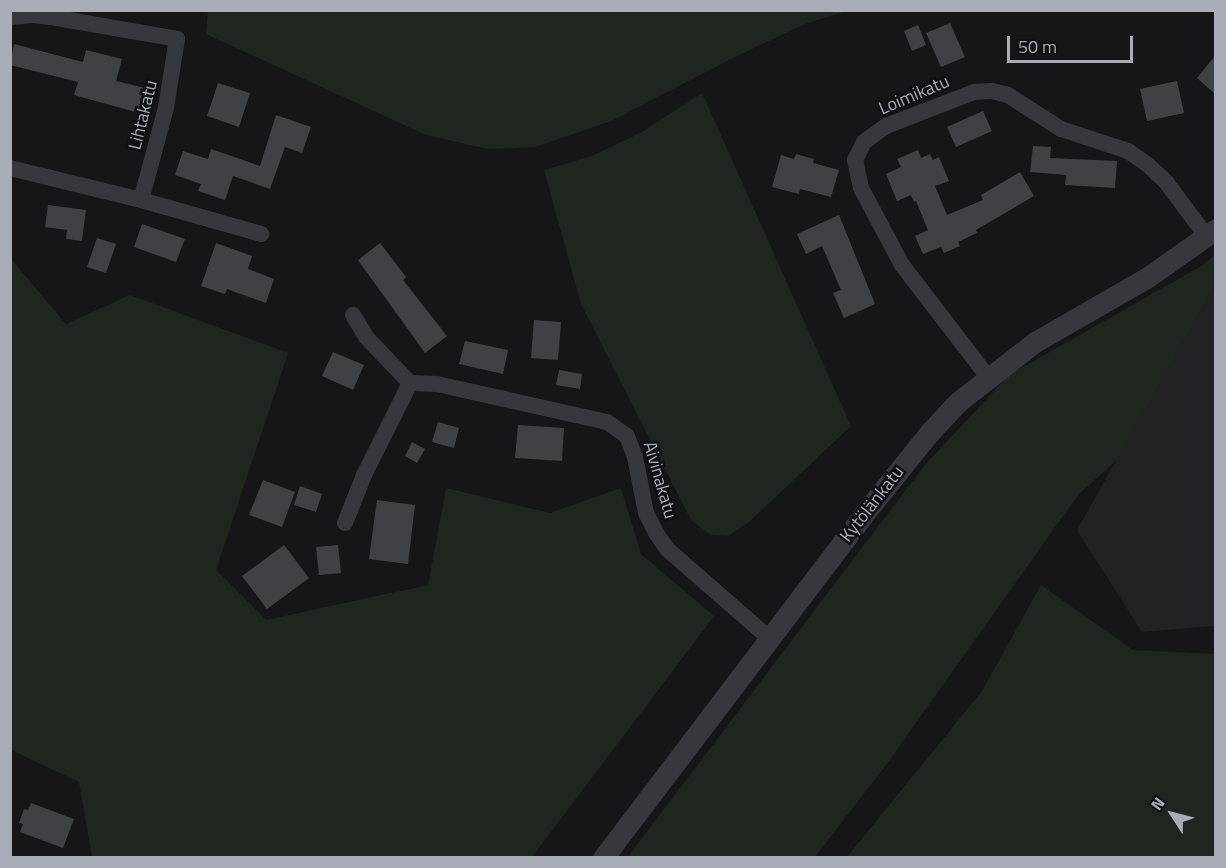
<!DOCTYPE html>
<meta charset="utf-8">
<style>
body{margin:0}
#map{position:relative;width:1226px;height:868px;overflow:hidden;background:#161618;font-family:"Titillium Web",sans-serif}
div>[style]{position:absolute}
[style*='--x']{left:calc(var(--x)*1px);top:calc(var(--y)*1px);width:calc(var(--w)*1px);rotate:calc(var(--a)*1deg)}
.built>*{inset:0;background:#222225}
.green>*{inset:0;background:#1e261f}
.building>*{inset:0;background:#404145}
.minor>*{height:16px;margin:-8px;padding:0 8px;transform-origin:8px;border-radius:8px;background:#37383d}
.tertiary>*{height:21px;margin:-10.5px;padding:0 10.5px;transform-origin:10.5px;border-radius:10.5px;background:#37383d}
span{translate:-50% -50%;white-space:nowrap;text-align:center;line-height:1.15;-webkit-text-stroke:5px #111113;paint-order:stroke}
.street-label{font-size:18px;color:#a8adb8}
.frame{position:absolute;inset:0;border:12px solid #a8adb8;pointer-events:none}
.north{position:absolute;left:1142px;top:784px;width:60px;height:60px;-webkit-text-stroke:4px #111113;paint-order:stroke;rotate:306deg;font-size:16px;font-weight:700;line-height:24px;text-align:center;color:#a8adb8}
.north::after{content:'';display:block;margin:auto;width:21px;height:27px;background:#a8adb8;clip-path:polygon(50% 0,100% 100%,50% 72%,0 100%)}
.scale{position:absolute;left:1007px;top:36px;width:126px;height:27px;box-sizing:border-box;border:3px solid #a8adb8;border-top:0;padding-left:8px;font-size:18px;line-height:21px;white-space:nowrap;color:#a8adb8;-webkit-text-stroke:4px #111113;paint-order:stroke}
</style>
<div id="map">
<div class="built">
<i style="clip-path:polygon(1215px 285px,1215px 626px,1142px 632px,1077px 530px)"></i>
</div>
<div class="green">
<i style="clip-path:polygon(208px 10px,846px 10px,846px 11px,805px 24px,735px 57px,611px 121px,535px 147px,488px 149px,426px 135px,206px 34px)"></i>
<i style="clip-path:polygon(702px 93px,851px 426px,749px 522px,728px 536px,711px 535px,691px 520px,581px 304px,544px 170px,592px 156px,642px 132px)"></i>
<i style="clip-path:polygon(1215px 254px,1215px 285px,1117px 460px,1078px 495px,886px 765px,815px 857px,627px 858px,924px 466px,1009px 375px,1203px 265px)"></i>
<i style="clip-path:polygon(12px 260px,66px 324px,130px 295px,288px 353px,216px 570px,266px 620px,428px 585px,446px 488px,550px 513px,621px 488px,641px 554px,714px 616px,532px 857px,92px 857px,79px 782px,11px 750px)"></i>
<i style="clip-path:polygon(1041px 585px,1133px 650px,1215px 654px,1215px 857px,847px 857px,982px 691px)"></i>
</div>
<div class="building">
<i style="clip-path:polygon(950px 23px,965px 57px,941px 67px,926px 33px)"></i>
<i style="clip-path:polygon(918px 25px,926px 45px,912px 51px,904px 31px)"></i>
<i style="clip-path:polygon(14px 44px,83px 62px,86px 50px,122px 59px,116px 81px,145px 88px,139px 113px,74px 95px,78px 82px,10px 65px)"></i>
<i style="clip-path:polygon(1215px 56px,1215px 94px,1197px 78px)"></i>
<i style="clip-path:polygon(1177px 81px,1184px 113px,1147px 121px,1140px 89px)"></i>
<i style="clip-path:polygon(218px 83px,250px 93px,239px 127px,207px 116px)"></i>
<i style="clip-path:polygon(983px 111px,992px 131px,956px 147px,947px 127px)"></i>
<i style="clip-path:polygon(276px 115px,311px 127px,302px 153px,285px 147px,270px 189px,233px 176px,225px 200px,198px 191px,201px 184px,175px 175px,183px 151px,208px 159px,211px 149px,260px 166px)"></i>
<i style="clip-path:polygon(1033px 146px,1051px 147px,1050px 158px,1117px 161px,1115px 188px,1065px 185px,1066px 175px,1030px 172px)"></i>
<i style="clip-path:polygon(918px 150px,921px 158px,930px 154px,933px 160px,939px 157px,949px 181px,935px 186px,947px 215px,983px 200px,981px 195px,1020px 172px,1034px 196px,976px 230px,977px 233px,958px 242px,960px 246px,944px 253px,941px 247px,923px 254px,915px 236px,928px 230px,916px 201px,914px 202px,911px 195px,897px 201px,886px 174px,901px 167px,897px 159px)"></i>
<i style="clip-path:polygon(796px 154px,814px 159px,813px 163px,839px 170px,831px 197px,800px 189px,799px 194px,772px 187px,781px 155px,794px 159px)"></i>
<i style="clip-path:polygon(48px 205px,86px 210px,82px 241px,66px 239px,67px 230px,45px 227px)"></i>
<i style="clip-path:polygon(839px 215px,875px 304px,844px 318px,833px 293px,841px 290px,822px 246px,806px 254px,797px 234px)"></i>
<i style="clip-path:polygon(142px 224px,185px 239px,176px 262px,134px 247px)"></i>
<i style="clip-path:polygon(97px 238px,116px 244px,106px 273px,87px 267px)"></i>
<i style="clip-path:polygon(216px 243px,252px 256px,248px 269px,274px 279px,266px 303px,227px 289px,225px 294px,201px 286px)"></i>
<i style="clip-path:polygon(380px 243px,406px 277px,403px 280px,447px 336px,425px 353px,358px 260px)"></i>
<i style="clip-path:polygon(534px 320px,561px 322px,558px 360px,531px 358px)"></i>
<i style="clip-path:polygon(465px 341px,508px 350px,503px 374px,459px 364px)"></i>
<i style="clip-path:polygon(333px 352px,364px 365px,353px 390px,322px 376px)"></i>
<i style="clip-path:polygon(559px 370px,582px 374px,580px 389px,556px 385px)"></i>
<i style="clip-path:polygon(438px 422px,459px 428px,454px 448px,432px 442px)"></i>
<i style="clip-path:polygon(518px 425px,564px 428px,562px 461px,515px 458px)"></i>
<i style="clip-path:polygon(412px 442px,425px 449px,417px 463px,405px 456px)"></i>
<i style="clip-path:polygon(263px 480px,295px 492px,282px 527px,249px 515px)"></i>
<i style="clip-path:polygon(300px 486px,322px 494px,316px 512px,294px 505px)"></i>
<i style="clip-path:polygon(377px 500px,415px 505px,408px 564px,369px 559px)"></i>
<i style="clip-path:polygon(284px 545px,309px 578px,267px 609px,242px 576px)"></i>
<i style="clip-path:polygon(338px 545px,341px 573px,319px 575px,316px 547px)"></i>
<i style="clip-path:polygon(31px 803px,74px 819px,63px 848px,20px 832px,23px 824px,19px 823px,24px 809px,28px 810px)"></i>
</div>
<div class="minor">
<i style="--x:10;--y:17;--w:23;--a:-5"></i>
<i style="--x:33;--y:15;--w:24;--a:7"></i>
<i style="--x:57;--y:18;--w:122;--a:9.9"></i>
<i style="--x:177;--y:39;--w:70;--a:99.1"></i>
<i style="--x:166;--y:108;--w:95;--a:105.2"></i>
<i style="--x:10;--y:168;--w:135;--a:13.7"></i>
<i style="--x:141;--y:200;--w:125;--a:15.8"></i>
<i style="--x:353;--y:315;--w:26;--a:59"></i>
<i style="--x:366;--y:337;--w:64;--a:46.3"></i>
<i style="--x:410;--y:383;--w:27;--a:2"></i>
<i style="--x:437;--y:384;--w:174;--a:12.6"></i>
<i style="--x:607;--y:422;--w:24;--a:35"></i>
<i style="--x:627;--y:436;--w:22;--a:69"></i>
<i style="--x:635;--y:457;--w:57;--a:78.9"></i>
<i style="--x:646;--y:513;--w:22;--a:63"></i>
<i style="--x:656;--y:533;--w:19;--a:55"></i>
<i style="--x:667;--y:549;--w:135;--a:41.1"></i>
<i style="--x:988;--y:377;--w:141;--a:-127.5"></i>
<i style="--x:902;--y:265;--w:87;--a:-118"></i>
<i style="--x:861;--y:188;--w:29;--a:-102"></i>
<i style="--x:855;--y:160;--w:20;--a:-63"></i>
<i style="--x:864;--y:142;--w:27;--a:-36"></i>
<i style="--x:886;--y:126;--w:94;--a:-21.1"></i>
<i style="--x:974;--y:92;--w:18;--a:-3"></i>
<i style="--x:992;--y:91;--w:16;--a:14"></i>
<i style="--x:1008;--y:95;--w:63;--a:32.7"></i>
<i style="--x:1061;--y:129;--w:71;--a:18.2"></i>
<i style="--x:1128;--y:151;--w:24;--a:35"></i>
<i style="--x:1148;--y:165;--w:25;--a:43"></i>
<i style="--x:1166;--y:182;--w:69;--a:53.3"></i>
<i style="--x:345;--y:523;--w:52;--a:-68.4"></i>
<i style="--x:364;--y:475;--w:103;--a:-63.4"></i>
</div>
<div class="tertiary">
<i style="--x:603;--y:858;--w:430;--a:-52.8"></i>
<i style="--x:863;--y:515;--w:107;--a:-51.1"></i>
<i style="--x:930;--y:432;--w:41;--a:-47"></i>
<i style="--x:958;--y:402;--w:98;--a:-37.9"></i>
<i style="--x:1035;--y:342;--w:130;--a:-29.9"></i>
<i style="--x:1148;--y:277;--w:83;--a:-35.2"></i>
</div>
<div class="street-label">
<span style="left:914px;top:95px;rotate:-23deg">Loimikatu</span>
<span style="left:143px;top:115px;rotate:-76deg">Lihtakatu</span>
<span style="left:660px;top:480px;rotate:74deg">Aivinakatu</span>
<span style="left:872px;top:504px;rotate:-52deg">Kytölänkatu</span>
</div>
<div class="frame"></div>
<div class="north">N</div>
<div class="scale">50 m</div>
</div>
